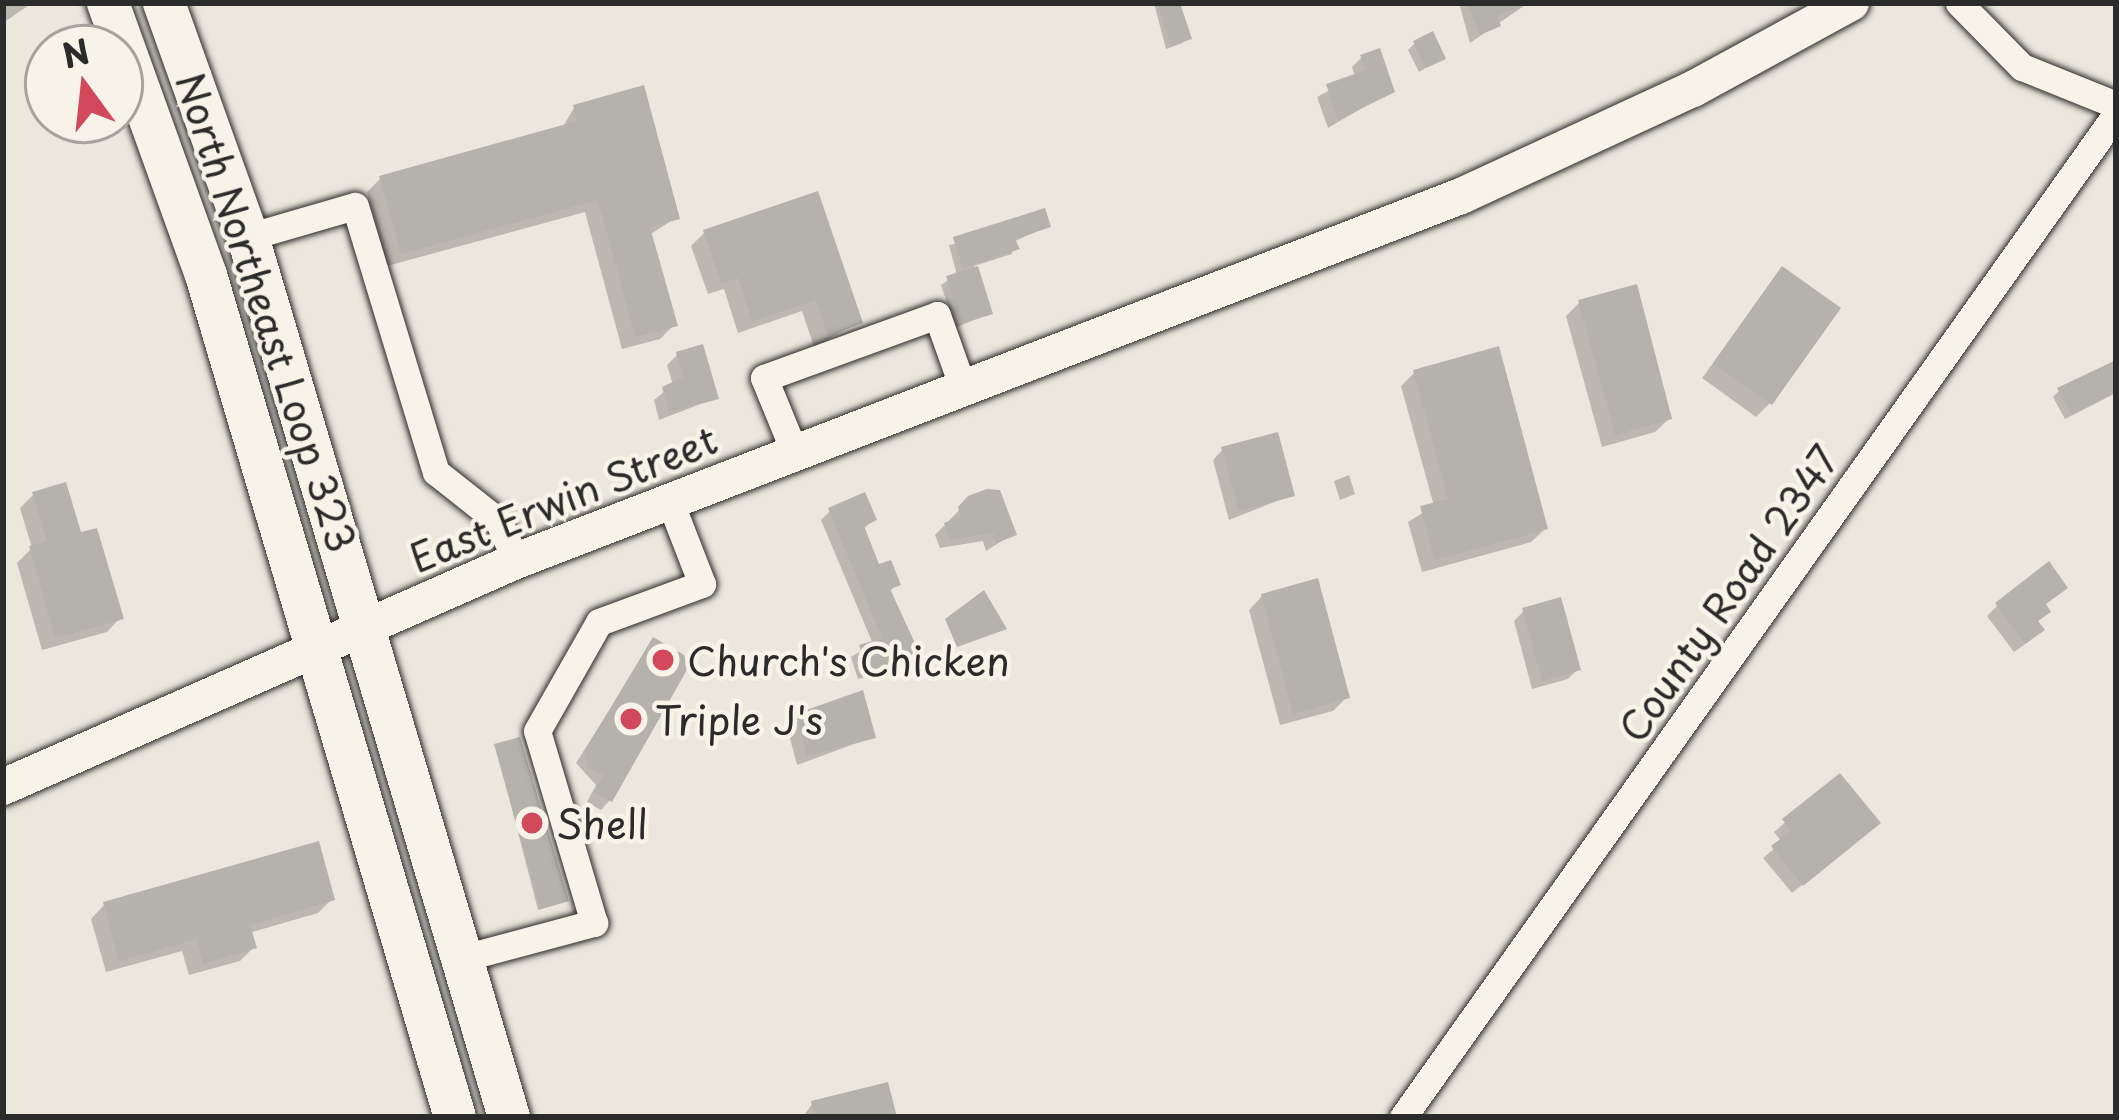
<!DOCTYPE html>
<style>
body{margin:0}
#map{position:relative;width:2119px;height:1120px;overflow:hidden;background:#ebe7dd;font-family:"Playpen Sans",sans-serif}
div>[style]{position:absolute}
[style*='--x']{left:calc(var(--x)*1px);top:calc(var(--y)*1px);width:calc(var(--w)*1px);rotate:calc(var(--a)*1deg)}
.shadow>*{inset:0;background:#0003}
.building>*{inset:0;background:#b5b2ab}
.roads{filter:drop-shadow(0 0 3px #2b2b2b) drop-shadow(0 0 3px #2b2b2b)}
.minor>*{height:27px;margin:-13.5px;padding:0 13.5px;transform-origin:13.5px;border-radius:13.5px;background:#f7f3e8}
.major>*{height:36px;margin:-18px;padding:0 18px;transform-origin:18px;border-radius:18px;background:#f7f3e8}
.highway>*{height:42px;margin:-21px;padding:0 21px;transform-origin:21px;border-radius:21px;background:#f7f3e8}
.dots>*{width:33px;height:33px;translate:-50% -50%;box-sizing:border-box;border:6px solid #f7f3e8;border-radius:50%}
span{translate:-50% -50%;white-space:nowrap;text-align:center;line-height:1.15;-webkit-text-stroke:9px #f7f3e8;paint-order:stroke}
.street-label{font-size:39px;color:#2b2b2b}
.poi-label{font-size:39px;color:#2b2b2b}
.left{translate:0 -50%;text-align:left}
.frame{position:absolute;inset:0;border:6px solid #2b2b2b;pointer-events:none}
.north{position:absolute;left:24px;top:24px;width:120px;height:120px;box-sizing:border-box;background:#f7f3e8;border:3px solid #a5a39c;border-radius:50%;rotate:345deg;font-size:33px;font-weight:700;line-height:48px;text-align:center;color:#2b2b2b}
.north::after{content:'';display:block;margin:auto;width:42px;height:54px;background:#d1495b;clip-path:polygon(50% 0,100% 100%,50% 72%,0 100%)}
</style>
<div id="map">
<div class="shadow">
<i style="clip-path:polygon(3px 3px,32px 3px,3px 23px)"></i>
<i style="clip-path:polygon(1154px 3px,1177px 3px,1183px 43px,1166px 49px)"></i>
<i style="clip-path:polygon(1459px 3px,1528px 3px,1470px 43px)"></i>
<i style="clip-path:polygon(1415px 43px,1442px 58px,1419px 72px,1408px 50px)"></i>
<i style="clip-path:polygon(1362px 57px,1391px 91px,1328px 128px,1317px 97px,1355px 77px,1352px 67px)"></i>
<i style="clip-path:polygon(574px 108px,676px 218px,649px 235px,674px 325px,660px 339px,622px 349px,585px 212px,387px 266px,367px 192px,381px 178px,562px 128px)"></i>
<i style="clip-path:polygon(1048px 226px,1013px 242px,1012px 254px,974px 266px,990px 313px,955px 328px,941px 285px,957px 275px,949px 245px)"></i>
<i style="clip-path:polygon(705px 232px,859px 322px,814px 347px,802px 311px,738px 333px,724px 289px,708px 294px,691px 246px)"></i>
<i style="clip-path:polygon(1782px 270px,1770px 403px,1756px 417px,1702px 378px)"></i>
<i style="clip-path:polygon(1580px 302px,1669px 419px,1655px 432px,1602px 447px,1566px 316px)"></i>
<i style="clip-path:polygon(677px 355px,716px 398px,659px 420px,654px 400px,673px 385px,667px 365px)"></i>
<i style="clip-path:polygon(2116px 370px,2116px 393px,2065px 419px,2053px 397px,2059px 391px)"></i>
<i style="clip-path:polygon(1415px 372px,1545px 529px,1531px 542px,1422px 572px,1408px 522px,1434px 506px,1401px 386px)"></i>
<i style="clip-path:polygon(1223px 449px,1292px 495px,1229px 520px,1213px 460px)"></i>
<i style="clip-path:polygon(1349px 475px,1355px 494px,1340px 500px,1334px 481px)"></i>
<i style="clip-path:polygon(34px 494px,79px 536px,120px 618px,107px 632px,42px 650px,17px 563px,32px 548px,20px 508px)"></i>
<i style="clip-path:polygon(970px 499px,1013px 534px,986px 551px,983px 541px,940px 548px,935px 535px)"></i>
<i style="clip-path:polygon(830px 511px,874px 520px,862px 530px,878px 568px,897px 584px,889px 593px,918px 656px,909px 664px,858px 679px,851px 657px,873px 644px,821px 520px)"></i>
<i style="clip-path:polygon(1262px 596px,1347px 697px,1333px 711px,1280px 725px,1249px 610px)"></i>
<i style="clip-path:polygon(2043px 605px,2031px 640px,2014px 652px,1987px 616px,1997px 606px)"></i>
<i style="clip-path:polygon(1524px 611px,1578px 669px,1568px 679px,1532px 689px,1514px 621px)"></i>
<i style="clip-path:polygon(653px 641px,610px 800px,601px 810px,587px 802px,596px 785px,576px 763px)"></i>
<i style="clip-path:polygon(797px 717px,873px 737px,797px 765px,787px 727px)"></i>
<i style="clip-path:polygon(496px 747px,565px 901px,563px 903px,538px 910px)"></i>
<i style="clip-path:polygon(1839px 777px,1867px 833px,1792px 893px,1763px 858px,1782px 842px,1774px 832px)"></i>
<i style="clip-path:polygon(332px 899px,318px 913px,249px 933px,253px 948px,240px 961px,189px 975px,182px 951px,106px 972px,91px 919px,104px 905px)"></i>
<i style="clip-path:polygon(812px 1104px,894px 1117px,803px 1117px)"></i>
</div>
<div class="building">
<i style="clip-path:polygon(1157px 3px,1180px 3px,1192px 39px,1171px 46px)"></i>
<i style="clip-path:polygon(1467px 3px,1528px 3px,1497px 16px,1501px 26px,1480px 35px)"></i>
<i style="clip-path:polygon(1433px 31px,1446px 59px,1426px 68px,1413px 41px)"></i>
<i style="clip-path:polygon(1380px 48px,1395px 92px,1338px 120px,1326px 84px,1366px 70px,1360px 55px)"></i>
<i style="clip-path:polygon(644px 85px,680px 219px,650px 227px,678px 326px,635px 337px,598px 200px,401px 254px,379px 176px,577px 121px,573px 105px)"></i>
<i style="clip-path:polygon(818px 191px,863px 323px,828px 336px,816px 300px,752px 321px,738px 278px,721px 283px,703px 230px)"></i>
<i style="clip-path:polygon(1045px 208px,1051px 227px,1015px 239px,1020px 249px,962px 268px,953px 237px)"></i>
<i style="clip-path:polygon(978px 266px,993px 314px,961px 324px,946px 276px)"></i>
<i style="clip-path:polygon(1782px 266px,1841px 308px,1772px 405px,1713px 363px)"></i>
<i style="clip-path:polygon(1637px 284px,1672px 419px,1615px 435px,1578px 300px)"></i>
<i style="clip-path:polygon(703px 344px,719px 399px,669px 412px,662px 387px,683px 377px,676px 352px)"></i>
<i style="clip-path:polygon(1499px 346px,1548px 529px,1435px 560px,1420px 506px,1448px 499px,1413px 370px)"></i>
<i style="clip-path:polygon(2116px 360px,2116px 392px,2072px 415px,2057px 388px)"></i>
<i style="clip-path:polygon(1278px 432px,1295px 496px,1239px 511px,1221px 447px)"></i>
<i style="clip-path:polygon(66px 482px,81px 532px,97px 528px,124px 619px,55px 638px,29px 546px,47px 541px,32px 492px)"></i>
<i style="clip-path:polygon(987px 489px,1000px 490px,1017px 535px,996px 543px,993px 533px,950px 540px,944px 523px,961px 516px,958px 507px,968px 496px)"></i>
<i style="clip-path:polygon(865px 492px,877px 520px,864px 526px,879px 564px,891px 560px,901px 585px,890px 589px,921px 656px,867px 672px,859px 645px,882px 638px,828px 508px)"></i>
<i style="clip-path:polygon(2049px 561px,2068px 588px,2046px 604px,2051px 612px,2038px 621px,2045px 630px,2025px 644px,1995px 603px)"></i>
<i style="clip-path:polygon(1318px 578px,1350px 698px,1293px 714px,1261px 594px)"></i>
<i style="clip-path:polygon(984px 590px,1007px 629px,957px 647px,945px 619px)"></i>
<i style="clip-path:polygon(1561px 597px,1581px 670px,1542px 681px,1522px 608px)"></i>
<i style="clip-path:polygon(653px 637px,684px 655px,688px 668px,612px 802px,594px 792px,603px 775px,588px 767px,584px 752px)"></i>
<i style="clip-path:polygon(863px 690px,876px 738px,807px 756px,795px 714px)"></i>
<i style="clip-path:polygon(520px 737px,569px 901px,540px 909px,494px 744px)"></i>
<i style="clip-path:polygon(1840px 773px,1881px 823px,1803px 886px,1771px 846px,1791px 831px,1782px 819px)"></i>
<i style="clip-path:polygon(319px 841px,335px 900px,250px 925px,257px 948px,203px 964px,196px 939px,119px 961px,103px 902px)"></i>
<i style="clip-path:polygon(888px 1082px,897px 1117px,815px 1117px,811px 1101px)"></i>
</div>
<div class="roads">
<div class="minor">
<i style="--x:1959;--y:3;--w:90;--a:45.5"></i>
<i style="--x:2022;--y:67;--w:101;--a:22"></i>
<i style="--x:248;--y:237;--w:111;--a:-16.2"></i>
<i style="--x:355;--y:206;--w:278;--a:73.1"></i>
<i style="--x:436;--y:472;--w:80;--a:38.4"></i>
<i style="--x:499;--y:522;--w:43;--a:66.4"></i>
<i style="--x:794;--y:451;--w:79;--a:-112.3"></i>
<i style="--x:764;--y:378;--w:184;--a:-20"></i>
<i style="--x:937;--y:315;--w:77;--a:70.4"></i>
<i style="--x:463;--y:958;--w:136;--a:-15"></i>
<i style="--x:594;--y:923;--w:200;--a:-106.5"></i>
<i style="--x:537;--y:731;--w:125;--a:-60.4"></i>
<i style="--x:599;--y:622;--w:110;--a:-20.3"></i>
<i style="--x:702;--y:584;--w:91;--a:-111.2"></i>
<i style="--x:1403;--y:1117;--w:1231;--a:-54.59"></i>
</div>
<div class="major">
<i style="--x:3;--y:787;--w:561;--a:-23.78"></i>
<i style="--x:516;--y:561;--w:1013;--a:-21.12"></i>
<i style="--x:1461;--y:196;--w:255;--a:-24.8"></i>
<i style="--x:1693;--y:89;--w:180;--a:-28.6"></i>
</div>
<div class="highway">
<i style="--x:108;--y:3;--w:289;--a:70.2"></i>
<i style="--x:206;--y:275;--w:878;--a:73.53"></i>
<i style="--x:164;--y:3;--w:249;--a:70.3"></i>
<i style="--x:248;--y:237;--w:918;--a:73.48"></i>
</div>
</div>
<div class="dots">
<i style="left:663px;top:660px;background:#d1495b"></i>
<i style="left:631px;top:719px;background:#d1495b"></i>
<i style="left:532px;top:823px;background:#d1495b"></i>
</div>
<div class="street-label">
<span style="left:267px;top:312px;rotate:72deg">North Northeast Loop 323</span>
<span style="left:563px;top:498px;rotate:-22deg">East Erwin Street</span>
<span style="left:1728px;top:593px;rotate:-55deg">County Road 2347</span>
</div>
<div class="poi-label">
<span class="left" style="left:687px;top:660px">Church's Chicken</span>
<span class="left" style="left:655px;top:719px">Triple J's</span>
<span class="left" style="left:556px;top:823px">Shell</span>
</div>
<div class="frame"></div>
<div class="north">N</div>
</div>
